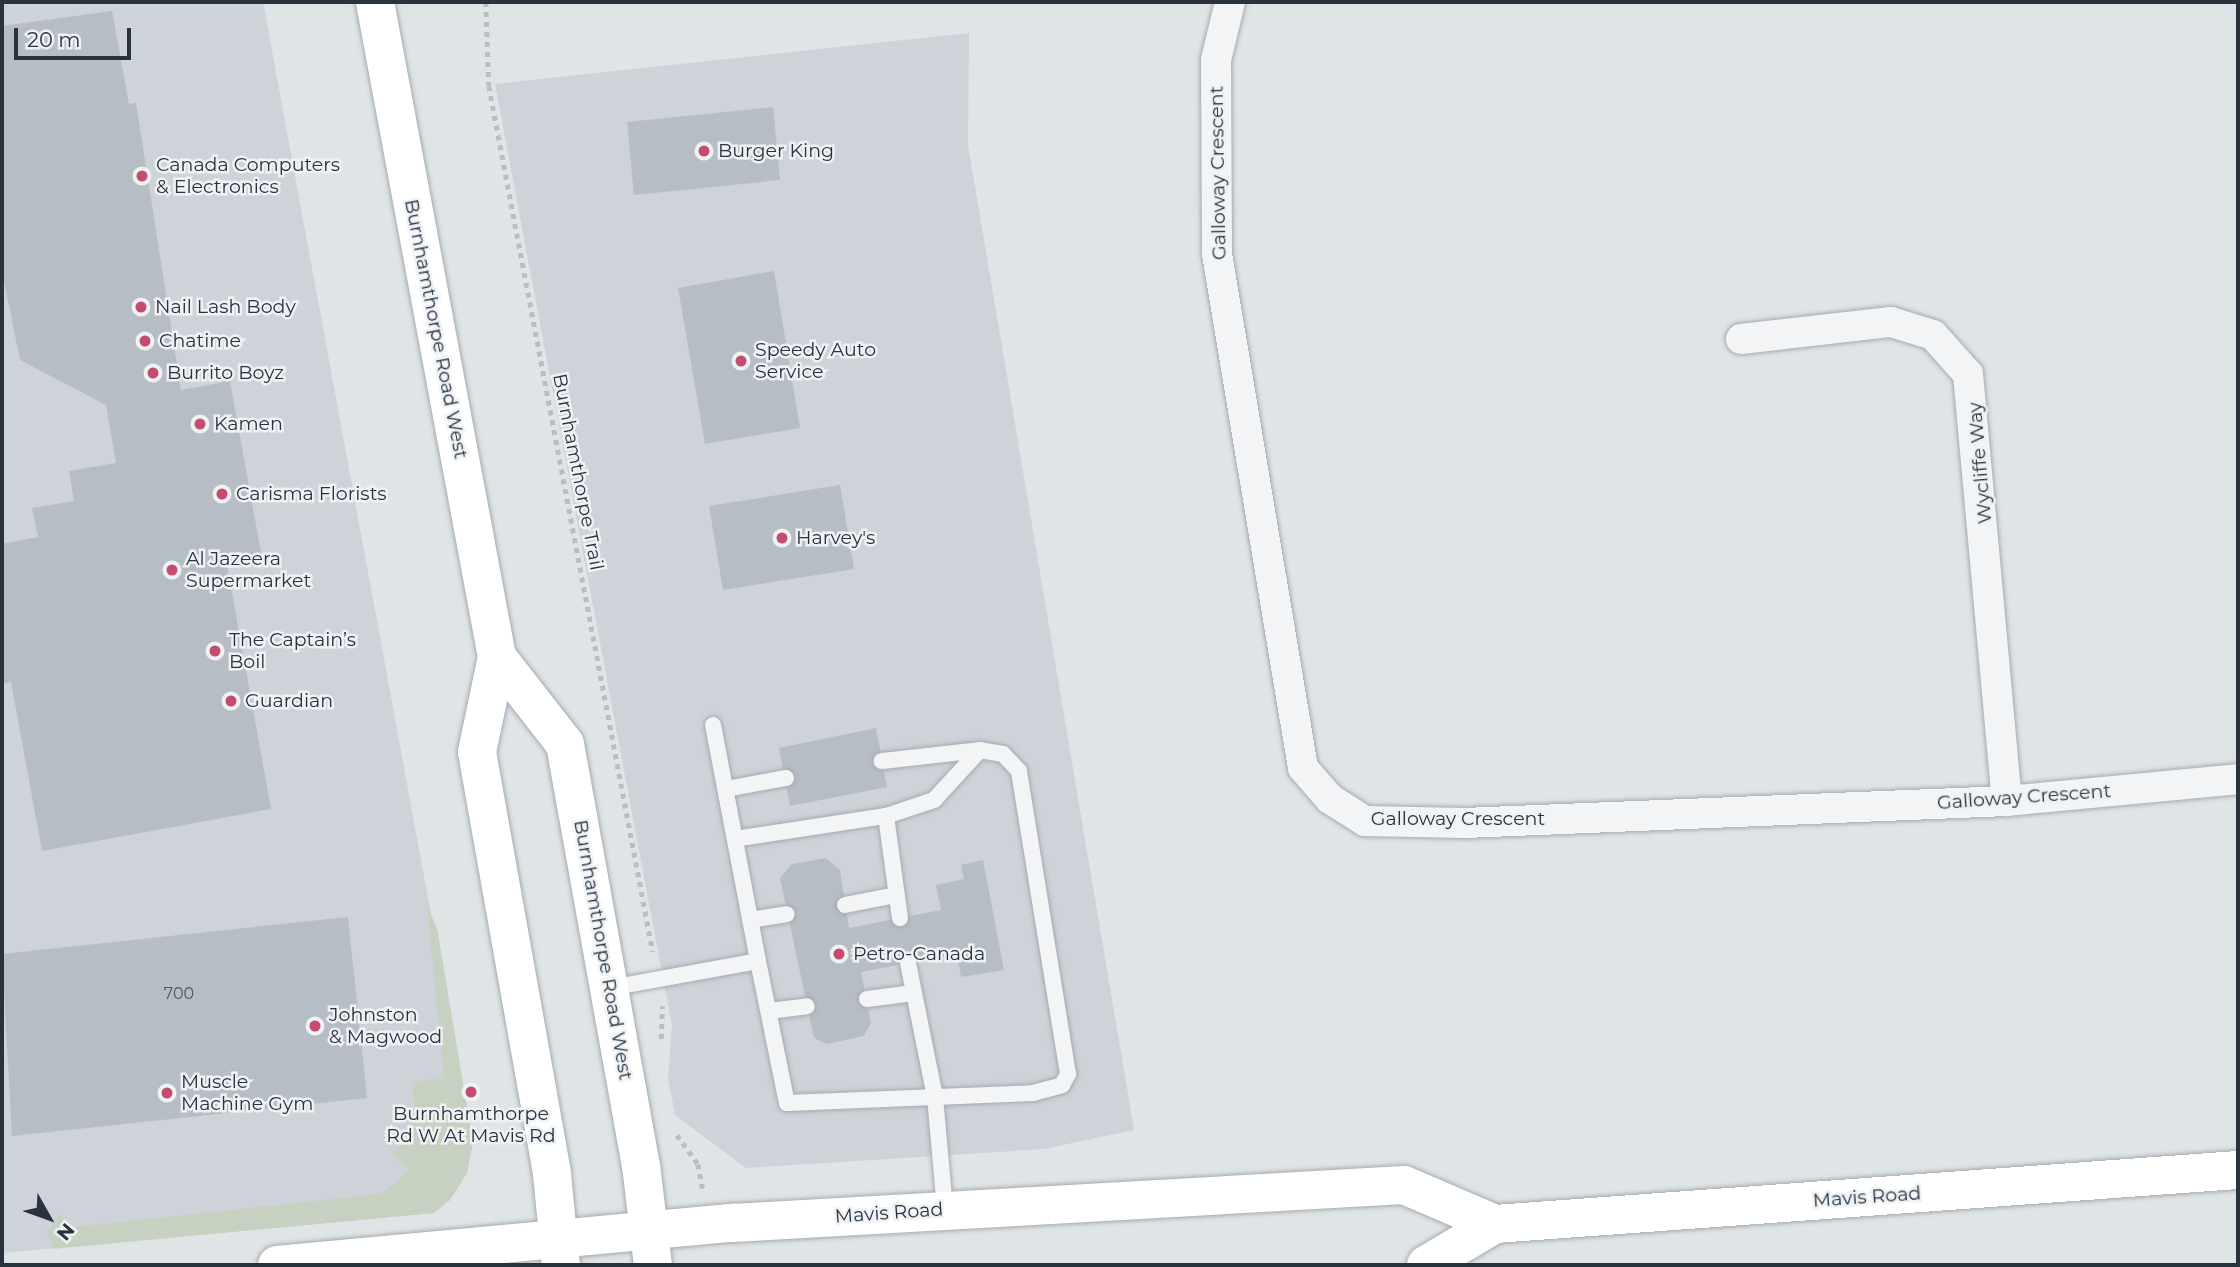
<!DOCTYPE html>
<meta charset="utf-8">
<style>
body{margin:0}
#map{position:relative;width:2240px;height:1267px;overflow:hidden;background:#dfe4e7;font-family:Montserrat,sans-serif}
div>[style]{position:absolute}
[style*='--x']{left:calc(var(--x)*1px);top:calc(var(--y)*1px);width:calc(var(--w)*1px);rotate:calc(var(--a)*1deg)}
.built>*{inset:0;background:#ced3d9}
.green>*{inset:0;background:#c7d1c1}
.building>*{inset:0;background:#b7bdc4}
.path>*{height:4.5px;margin-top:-2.25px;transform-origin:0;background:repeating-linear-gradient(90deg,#babec2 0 5px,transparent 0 10px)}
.roads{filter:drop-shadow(0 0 2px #a5abb1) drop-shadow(0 0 2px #a5abb1)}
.lane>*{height:16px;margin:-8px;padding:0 8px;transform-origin:8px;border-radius:8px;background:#f2f4f6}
.street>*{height:30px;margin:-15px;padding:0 15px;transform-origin:15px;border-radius:15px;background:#f2f4f6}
.secondary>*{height:38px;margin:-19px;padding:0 19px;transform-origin:19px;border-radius:19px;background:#fff}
.dots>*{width:19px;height:19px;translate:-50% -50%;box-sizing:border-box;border:4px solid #eff2f5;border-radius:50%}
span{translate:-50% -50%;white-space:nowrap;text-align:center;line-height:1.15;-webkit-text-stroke:5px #eff2f5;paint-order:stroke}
.number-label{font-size:16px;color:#4c5660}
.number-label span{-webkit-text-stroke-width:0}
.poi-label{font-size:19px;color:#29333e}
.left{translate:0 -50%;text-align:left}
.street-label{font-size:19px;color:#29333e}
.frame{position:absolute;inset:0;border:4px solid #29333e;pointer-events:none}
.north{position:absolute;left:14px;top:1183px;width:70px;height:70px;-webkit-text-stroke:5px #eff2f5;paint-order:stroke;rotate:130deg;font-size:19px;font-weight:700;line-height:28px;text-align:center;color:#29333e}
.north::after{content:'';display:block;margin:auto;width:24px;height:32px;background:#29333e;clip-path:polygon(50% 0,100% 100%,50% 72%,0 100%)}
.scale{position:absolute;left:14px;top:28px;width:117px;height:32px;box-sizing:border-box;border:4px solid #29333e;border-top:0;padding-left:9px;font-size:21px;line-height:24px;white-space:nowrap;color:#29333e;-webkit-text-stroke:5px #eff2f5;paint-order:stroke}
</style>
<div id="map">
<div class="built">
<i style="clip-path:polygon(2px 2px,263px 2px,473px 1142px,467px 1173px,434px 1213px,2px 1253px)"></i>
<i style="clip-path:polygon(969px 33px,968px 145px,1134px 1130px,1044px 1149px,746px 1168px,675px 1115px,668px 1078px,672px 1026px,495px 84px)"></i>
</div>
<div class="green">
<i style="clip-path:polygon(427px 906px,437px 928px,473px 1142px,467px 1173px,450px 1200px,434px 1213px,53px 1249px,47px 1232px,62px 1212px,64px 1228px,380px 1194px,395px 1184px,409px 1169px,392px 1155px,408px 1138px,415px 1115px,412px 1082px,444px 1078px)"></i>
</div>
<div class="building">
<i style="clip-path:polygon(112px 11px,129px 104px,136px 103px,181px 390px,230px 381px,262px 558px,227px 565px,271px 809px,42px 851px,11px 682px,2px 684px,2px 544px,38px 537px,32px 508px,74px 501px,69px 471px,116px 463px,106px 405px,20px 360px,2px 271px,2px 26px)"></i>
<i style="clip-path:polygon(773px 107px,780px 180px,634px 195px,627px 122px)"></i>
<i style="clip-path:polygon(774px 271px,800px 428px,705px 444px,678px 288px)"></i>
<i style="clip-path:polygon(840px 485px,854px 569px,723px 590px,709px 506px)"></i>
<i style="clip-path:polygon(876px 728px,887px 787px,790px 806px,779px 748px)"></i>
<i style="clip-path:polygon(826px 858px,840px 870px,849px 928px,941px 910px,936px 885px,964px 879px,961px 865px,983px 860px,1004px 970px,961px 977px,957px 954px,861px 972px,871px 1023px,864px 1036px,827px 1044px,814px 1038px,780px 878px,792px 864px)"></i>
<i style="clip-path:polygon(348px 917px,367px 1098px,12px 1136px,2px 954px)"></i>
</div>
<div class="path">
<i style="--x:486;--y:2;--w:84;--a:88"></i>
<i style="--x:489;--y:86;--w:881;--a:79.28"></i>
<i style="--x:661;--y:1039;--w:33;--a:-88"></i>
<i style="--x:677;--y:1135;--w:36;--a:54"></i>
<i style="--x:698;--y:1164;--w:25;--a:79"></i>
</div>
<div class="roads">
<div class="lane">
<i style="--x:713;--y:725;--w:240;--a:79.2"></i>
<i style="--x:726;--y:789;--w:61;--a:-10.4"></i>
<i style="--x:886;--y:816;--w:51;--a:-18.4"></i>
<i style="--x:934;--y:800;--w:68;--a:-47.4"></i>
<i style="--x:735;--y:839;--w:153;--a:-8.7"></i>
<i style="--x:886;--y:816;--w:103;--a:82.2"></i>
<i style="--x:845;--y:905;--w:52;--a:-11.1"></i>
<i style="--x:750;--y:920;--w:37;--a:-9"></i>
<i style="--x:908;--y:963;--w:137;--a:78.6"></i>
<i style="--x:935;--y:1097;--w:112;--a:84.9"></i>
<i style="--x:610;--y:988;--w:150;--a:-10.3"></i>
<i style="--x:758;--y:961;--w:145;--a:78.5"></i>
<i style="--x:787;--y:1103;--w:246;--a:-2.3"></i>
<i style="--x:1033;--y:1093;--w:30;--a:-15"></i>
<i style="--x:1062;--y:1085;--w:13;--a:-61"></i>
<i style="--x:1068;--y:1074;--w:307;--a:-99.2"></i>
<i style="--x:1019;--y:771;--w:23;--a:-133"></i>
<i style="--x:1003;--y:754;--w:23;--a:-170"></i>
<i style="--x:980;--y:750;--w:99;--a:173.6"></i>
<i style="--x:867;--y:999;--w:47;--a:-7.3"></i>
<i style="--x:769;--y:1011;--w:38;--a:-7"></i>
</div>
<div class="street">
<i style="--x:1230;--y:2;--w:60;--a:103.6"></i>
<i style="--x:1216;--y:60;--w:194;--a:89.7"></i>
<i style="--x:1217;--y:254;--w:521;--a:80.5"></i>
<i style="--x:1303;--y:768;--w:41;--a:48.9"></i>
<i style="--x:1330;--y:799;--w:41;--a:32.2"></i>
<i style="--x:1365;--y:821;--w:99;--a:1.2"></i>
<i style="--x:1464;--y:823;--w:543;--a:-2.32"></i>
<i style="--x:2007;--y:801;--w:232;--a:-5.4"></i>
<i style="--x:1741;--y:339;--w:151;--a:-6.5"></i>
<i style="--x:1891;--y:322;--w:44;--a:17.2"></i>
<i style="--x:1933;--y:335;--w:52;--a:48.1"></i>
<i style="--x:1968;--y:374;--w:429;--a:84.8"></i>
</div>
<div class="secondary">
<i style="--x:375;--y:2;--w:666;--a:79.45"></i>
<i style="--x:497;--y:657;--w:97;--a:101.9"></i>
<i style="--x:477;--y:752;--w:429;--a:79.9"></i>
<i style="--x:552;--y:1174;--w:91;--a:84.4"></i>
<i style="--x:497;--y:657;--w:110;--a:52"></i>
<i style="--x:565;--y:744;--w:428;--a:79.8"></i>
<i style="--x:641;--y:1165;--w:101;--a:83.2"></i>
<i style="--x:277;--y:1265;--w:458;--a:-5.3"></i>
<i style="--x:733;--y:1223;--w:672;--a:-3.24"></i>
<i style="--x:1404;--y:1185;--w:99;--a:23.2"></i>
<i style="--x:1426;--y:1265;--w:80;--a:-30.7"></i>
<i style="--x:1495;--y:1224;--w:745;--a:-4.16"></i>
</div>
</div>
<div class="dots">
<i style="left:704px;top:151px;background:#c54c6e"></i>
<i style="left:142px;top:176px;background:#c54c6e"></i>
<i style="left:141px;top:307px;background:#c54c6e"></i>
<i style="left:145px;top:341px;background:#c54c6e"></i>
<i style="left:741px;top:361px;background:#c54c6e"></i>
<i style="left:153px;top:373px;background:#c54c6e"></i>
<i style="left:200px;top:424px;background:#c54c6e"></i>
<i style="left:222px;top:494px;background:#c54c6e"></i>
<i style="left:782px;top:538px;background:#c54c6e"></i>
<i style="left:172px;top:570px;background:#c54c6e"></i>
<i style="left:215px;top:651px;background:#c54c6e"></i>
<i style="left:231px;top:701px;background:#c54c6e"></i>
<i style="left:839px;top:954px;background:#c54c6e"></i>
<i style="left:315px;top:1026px;background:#c54c6e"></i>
<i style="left:471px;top:1092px;background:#c54c6e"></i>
<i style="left:167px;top:1093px;background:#c54c6e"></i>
</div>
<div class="number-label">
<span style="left:179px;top:994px">700</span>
</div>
<div class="poi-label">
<span class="left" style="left:718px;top:151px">Burger King</span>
<span class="left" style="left:156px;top:176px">Canada Computers<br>&amp; Electronics</span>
<span class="left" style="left:155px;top:307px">Nail Lash Body</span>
<span class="left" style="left:159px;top:341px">Chatime</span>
<span class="left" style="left:755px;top:361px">Speedy Auto<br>Service</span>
<span class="left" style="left:167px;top:373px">Burrito Boyz</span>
<span class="left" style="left:214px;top:424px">Kamen</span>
<span class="left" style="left:236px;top:494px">Carisma Florists</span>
<span class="left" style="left:796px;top:538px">Harvey's</span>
<span class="left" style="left:186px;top:570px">Al Jazeera<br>Supermarket</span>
<span class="left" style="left:229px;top:651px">The Captain’s<br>Boil</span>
<span class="left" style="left:245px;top:701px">Guardian</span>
<span class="left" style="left:853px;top:954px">Petro-Canada</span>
<span class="left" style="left:329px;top:1026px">Johnston<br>&amp; Magwood</span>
<span class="left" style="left:181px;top:1093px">Muscle<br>Machine Gym</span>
<span style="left:471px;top:1125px">Burnhamthorpe<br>Rd W At Mavis Rd</span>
</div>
<div class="street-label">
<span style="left:1218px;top:173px;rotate:-91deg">Galloway Crescent</span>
<span style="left:436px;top:329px;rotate:79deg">Burnhamthorpe Road West</span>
<span style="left:1980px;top:463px;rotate:-95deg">Wycliffe Way</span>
<span style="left:578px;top:472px;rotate:79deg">Burnhamthorpe Trail</span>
<span style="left:2024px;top:797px;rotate:-4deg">Galloway Crescent</span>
<span style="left:1458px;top:819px">Galloway Crescent</span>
<span style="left:603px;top:950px;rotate:80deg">Burnhamthorpe Road West</span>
<span style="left:1867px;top:1197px;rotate:-4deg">Mavis Road</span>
<span style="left:889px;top:1213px;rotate:-4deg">Mavis Road</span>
</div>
<div class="frame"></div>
<div class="north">N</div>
<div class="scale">20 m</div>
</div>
